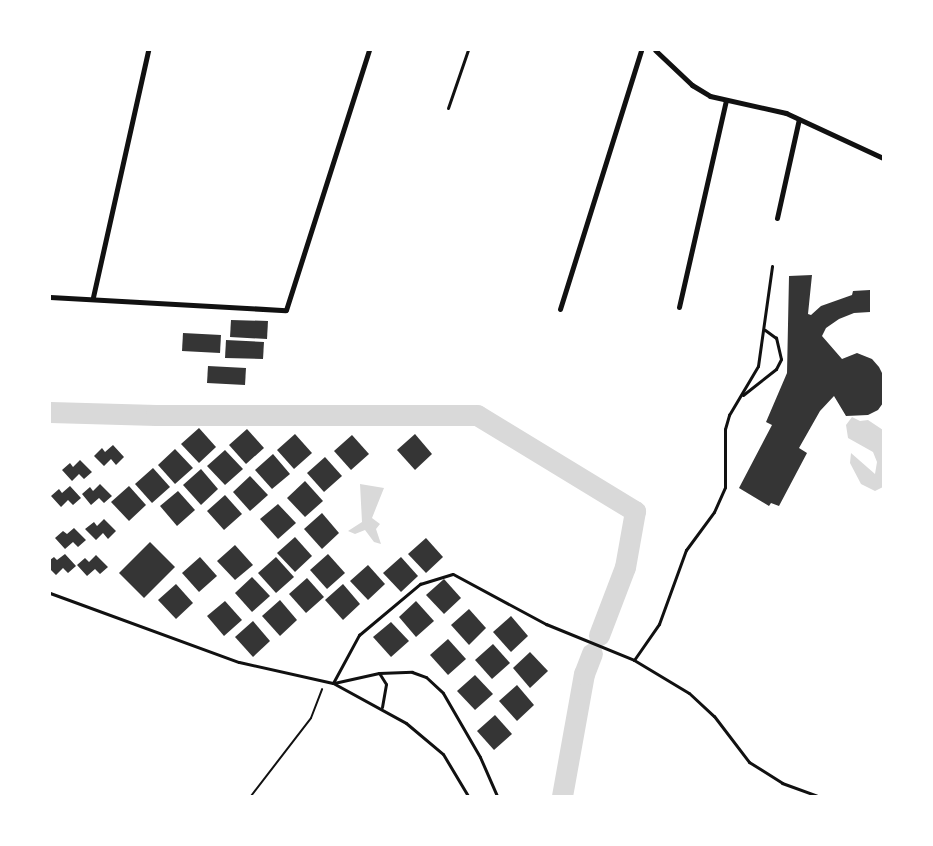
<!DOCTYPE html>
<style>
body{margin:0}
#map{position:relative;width:933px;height:846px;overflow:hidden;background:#fff;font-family:"Alegreya Sans",sans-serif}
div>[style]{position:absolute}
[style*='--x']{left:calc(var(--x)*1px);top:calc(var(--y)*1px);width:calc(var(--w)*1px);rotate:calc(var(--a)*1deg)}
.water>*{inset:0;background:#d9d9d9}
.river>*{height:21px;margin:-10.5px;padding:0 10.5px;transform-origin:10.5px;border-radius:10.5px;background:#d9d9d9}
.building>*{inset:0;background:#353535}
.path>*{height:2px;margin:-1px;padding:0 1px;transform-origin:1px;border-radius:1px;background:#111}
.service>*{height:3px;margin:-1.5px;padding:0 1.5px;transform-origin:1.5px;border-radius:1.5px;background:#111}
.minor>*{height:5px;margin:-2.5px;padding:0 2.5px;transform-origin:2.5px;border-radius:2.5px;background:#111}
span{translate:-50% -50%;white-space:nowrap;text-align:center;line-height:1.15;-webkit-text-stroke:4.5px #fff;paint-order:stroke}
.frame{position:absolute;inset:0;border:51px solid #fff;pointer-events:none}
</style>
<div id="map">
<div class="water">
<i style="clip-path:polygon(852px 417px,860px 421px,868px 420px,883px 430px,883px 487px,875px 491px,861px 484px,850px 463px,851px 453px,875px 474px,877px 462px,873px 452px,848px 438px,846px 425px)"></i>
<i style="clip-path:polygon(360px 484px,384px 488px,372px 518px,380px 524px,376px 529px,381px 544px,374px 542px,365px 530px,355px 534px,348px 531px,362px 522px)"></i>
</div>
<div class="river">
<i style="--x:50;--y:412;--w:106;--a:1.6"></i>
<i style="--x:156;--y:415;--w:321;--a:0"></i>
<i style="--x:477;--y:415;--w:185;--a:31.3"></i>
<i style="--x:635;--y:511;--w:57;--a:100.1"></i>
<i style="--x:625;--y:567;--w:73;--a:110.9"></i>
<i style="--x:562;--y:796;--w:124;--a:-79.8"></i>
<i style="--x:584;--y:674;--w:22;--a:-69"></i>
</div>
<div class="building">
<i style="clip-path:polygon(812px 275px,808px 314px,811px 315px,821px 306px,852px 295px,853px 291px,870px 290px,870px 312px,854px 313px,839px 319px,826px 328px,822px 336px,842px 359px,857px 353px,872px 359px,879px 367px,883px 375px,883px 403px,878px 410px,868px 415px,846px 416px,834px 396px,820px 411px,799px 448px,807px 453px,779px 506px,771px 503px,769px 506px,739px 488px,772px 425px,766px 422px,787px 373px,789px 276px)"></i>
<i style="clip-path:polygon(231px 320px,268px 321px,267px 339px,230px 337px)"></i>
<i style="clip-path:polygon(183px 333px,221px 335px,220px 353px,182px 351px)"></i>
<i style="clip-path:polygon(226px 340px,264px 342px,263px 359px,225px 358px)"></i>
<i style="clip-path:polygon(208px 366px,246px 368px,245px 385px,207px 383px)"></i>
<i style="clip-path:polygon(199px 428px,216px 447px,199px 463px,181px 444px)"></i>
<i style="clip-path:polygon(247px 429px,264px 448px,246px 464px,229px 445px)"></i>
<i style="clip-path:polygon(295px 434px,312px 453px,294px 469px,277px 450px)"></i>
<i style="clip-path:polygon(415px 434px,432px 454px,415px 470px,397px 450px)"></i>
<i style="clip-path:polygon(352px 435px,369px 454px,351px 470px,334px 451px)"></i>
<i style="clip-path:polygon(113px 445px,124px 457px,116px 465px,111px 459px,104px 466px,94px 456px,102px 448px,105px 452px)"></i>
<i style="clip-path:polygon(175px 449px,193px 468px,175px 484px,158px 465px)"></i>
<i style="clip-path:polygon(225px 450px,243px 469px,225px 485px,207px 466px)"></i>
<i style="clip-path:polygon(273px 454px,290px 474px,272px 489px,255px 470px)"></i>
<i style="clip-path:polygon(325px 457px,342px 476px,324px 492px,307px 473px)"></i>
<i style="clip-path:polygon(80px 460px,92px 472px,84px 479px,79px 474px,72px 481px,62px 470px,70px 463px,73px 467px)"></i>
<i style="clip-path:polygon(153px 468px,170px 487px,152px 503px,135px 484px)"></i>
<i style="clip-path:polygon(201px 469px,218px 489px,201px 505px,183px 485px)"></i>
<i style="clip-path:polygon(250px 476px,268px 495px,250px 511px,233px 492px)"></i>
<i style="clip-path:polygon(305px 481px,323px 501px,305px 517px,287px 498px)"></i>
<i style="clip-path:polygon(100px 484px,112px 496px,104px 503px,99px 498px,91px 505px,82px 494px,90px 487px,93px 491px)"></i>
<i style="clip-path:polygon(70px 486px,81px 498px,73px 505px,68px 500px,61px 507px,51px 496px,59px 489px,62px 493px)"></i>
<i style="clip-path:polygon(129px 486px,146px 505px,129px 521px,111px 502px)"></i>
<i style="clip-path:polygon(178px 491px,195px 510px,177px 526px,160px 506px)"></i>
<i style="clip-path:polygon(225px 495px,242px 514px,224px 530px,207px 511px)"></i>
<i style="clip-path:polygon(278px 504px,296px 523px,278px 539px,260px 519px)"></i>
<i style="clip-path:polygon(322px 513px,339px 533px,322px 549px,304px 529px)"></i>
<i style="clip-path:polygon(104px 519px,116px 531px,108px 539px,103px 533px,96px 540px,85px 529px,94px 522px,97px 526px)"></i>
<i style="clip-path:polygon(74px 528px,86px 540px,78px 547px,73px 542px,65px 549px,55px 538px,63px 531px,67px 534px)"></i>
<i style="clip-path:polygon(295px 537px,312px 556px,295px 572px,277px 553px)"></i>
<i style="clip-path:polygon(426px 538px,443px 557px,426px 573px,408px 554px)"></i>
<i style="clip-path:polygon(150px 542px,175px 567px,144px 598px,119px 573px)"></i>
<i style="clip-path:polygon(235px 545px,253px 565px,235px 580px,217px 561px)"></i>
<i style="clip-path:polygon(65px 554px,76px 566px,68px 573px,63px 568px,56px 575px,50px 569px,50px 560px,54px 557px,57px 560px)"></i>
<i style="clip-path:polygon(328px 554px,345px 573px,327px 589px,310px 570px)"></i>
<i style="clip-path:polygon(96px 555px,108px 567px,100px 574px,95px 569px,87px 576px,77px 565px,85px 558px,89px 562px)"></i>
<i style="clip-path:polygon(200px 557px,217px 576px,199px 592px,182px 573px)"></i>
<i style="clip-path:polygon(276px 557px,294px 577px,276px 593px,258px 573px)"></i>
<i style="clip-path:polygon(401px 557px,418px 576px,401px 592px,383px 573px)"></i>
<i style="clip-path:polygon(368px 565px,385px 584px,368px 600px,350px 581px)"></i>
<i style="clip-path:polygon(252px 577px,270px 596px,252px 612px,235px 593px)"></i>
<i style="clip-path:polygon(307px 578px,324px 597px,306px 613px,289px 594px)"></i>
<i style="clip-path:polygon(444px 579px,461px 598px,444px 614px,426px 595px)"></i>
<i style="clip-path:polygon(176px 584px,193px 603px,176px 619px,158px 600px)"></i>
<i style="clip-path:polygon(343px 584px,360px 604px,343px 620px,325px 600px)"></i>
<i style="clip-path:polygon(280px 600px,297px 620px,280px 636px,262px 616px)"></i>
<i style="clip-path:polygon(225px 601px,242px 620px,224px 636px,207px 616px)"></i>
<i style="clip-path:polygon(416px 601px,434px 621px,416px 637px,399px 617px)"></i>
<i style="clip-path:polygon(469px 609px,486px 628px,469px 645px,451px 625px)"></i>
<i style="clip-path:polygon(511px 616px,528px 636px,511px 652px,493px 632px)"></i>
<i style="clip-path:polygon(253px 621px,270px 641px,253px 657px,235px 637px)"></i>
<i style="clip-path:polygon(391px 622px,409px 641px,391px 657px,373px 637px)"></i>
<i style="clip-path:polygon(448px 639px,466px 659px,448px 675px,430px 655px)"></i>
<i style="clip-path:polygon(493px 644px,510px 663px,492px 679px,475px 660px)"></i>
<i style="clip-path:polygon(530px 652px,548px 671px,530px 688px,513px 668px)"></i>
<i style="clip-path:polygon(475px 675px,493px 694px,475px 710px,457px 691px)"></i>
<i style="clip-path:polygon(517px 685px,534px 705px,517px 721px,499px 701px)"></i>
<i style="clip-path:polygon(495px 715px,512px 734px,494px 750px,477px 731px)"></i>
</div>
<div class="path">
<i style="--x:251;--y:796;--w:98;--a:-52.4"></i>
<i style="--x:311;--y:718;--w:31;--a:-69"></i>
</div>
<div class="service">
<i style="--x:448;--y:108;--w:61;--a:-71"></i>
<i style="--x:743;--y:395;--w:42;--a:-38.2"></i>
<i style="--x:776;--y:369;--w:11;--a:-63"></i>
<i style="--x:781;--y:359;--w:22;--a:-103"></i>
<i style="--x:776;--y:338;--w:14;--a:-144"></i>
<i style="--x:50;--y:593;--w:201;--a:20.1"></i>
<i style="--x:239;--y:662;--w:96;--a:12.6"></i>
<i style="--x:333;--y:683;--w:83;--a:28.7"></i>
<i style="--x:406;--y:723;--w:48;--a:40"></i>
<i style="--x:443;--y:754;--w:49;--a:59.2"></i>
<i style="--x:634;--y:660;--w:44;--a:-55.2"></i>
<i style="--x:659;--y:624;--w:79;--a:-70"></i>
<i style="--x:686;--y:550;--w:47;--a:-53.6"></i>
<i style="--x:714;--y:512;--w:27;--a:-66"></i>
<i style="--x:725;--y:487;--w:58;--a:-90"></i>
<i style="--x:725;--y:429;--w:15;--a:-74"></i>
<i style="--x:729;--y:415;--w:57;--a:-59.4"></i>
<i style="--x:758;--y:366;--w:101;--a:-82"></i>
<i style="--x:333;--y:683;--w:55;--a:-61.6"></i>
<i style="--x:359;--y:635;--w:80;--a:-39.9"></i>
<i style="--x:420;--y:584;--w:34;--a:-17"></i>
<i style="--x:453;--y:574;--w:106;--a:28.3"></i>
<i style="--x:546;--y:624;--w:95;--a:22.2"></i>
<i style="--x:634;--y:660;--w:64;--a:31"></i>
<i style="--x:689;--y:693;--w:34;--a:43"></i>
<i style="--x:714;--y:716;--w:58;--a:52.7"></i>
<i style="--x:749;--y:762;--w:39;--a:32"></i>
<i style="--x:782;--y:783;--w:37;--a:20"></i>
<i style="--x:334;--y:683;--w:46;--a:-12.5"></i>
<i style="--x:382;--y:707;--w:23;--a:-80"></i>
<i style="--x:386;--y:684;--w:13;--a:-122"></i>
<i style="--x:379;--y:673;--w:33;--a:-2"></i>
<i style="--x:412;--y:672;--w:15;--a:20"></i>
<i style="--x:426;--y:677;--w:23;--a:43"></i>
<i style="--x:443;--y:693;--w:74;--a:60"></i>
<i style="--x:480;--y:757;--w:43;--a:66.4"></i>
</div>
<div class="minor">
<i style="--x:655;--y:50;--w:51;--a:43.4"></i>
<i style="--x:692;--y:85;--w:21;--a:31"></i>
<i style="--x:710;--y:96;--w:78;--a:12.6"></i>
<i style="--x:786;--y:113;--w:107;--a:24.9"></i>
<i style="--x:777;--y:218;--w:101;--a:-77.5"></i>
<i style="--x:50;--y:297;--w:236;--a:3.2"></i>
<i style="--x:286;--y:310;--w:273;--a:-72.3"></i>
<i style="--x:93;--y:297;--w:253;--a:-77.4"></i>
<i style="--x:679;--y:307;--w:212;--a:-77.2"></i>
<i style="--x:560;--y:309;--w:271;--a:-72.6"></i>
</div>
<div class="frame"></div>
</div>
